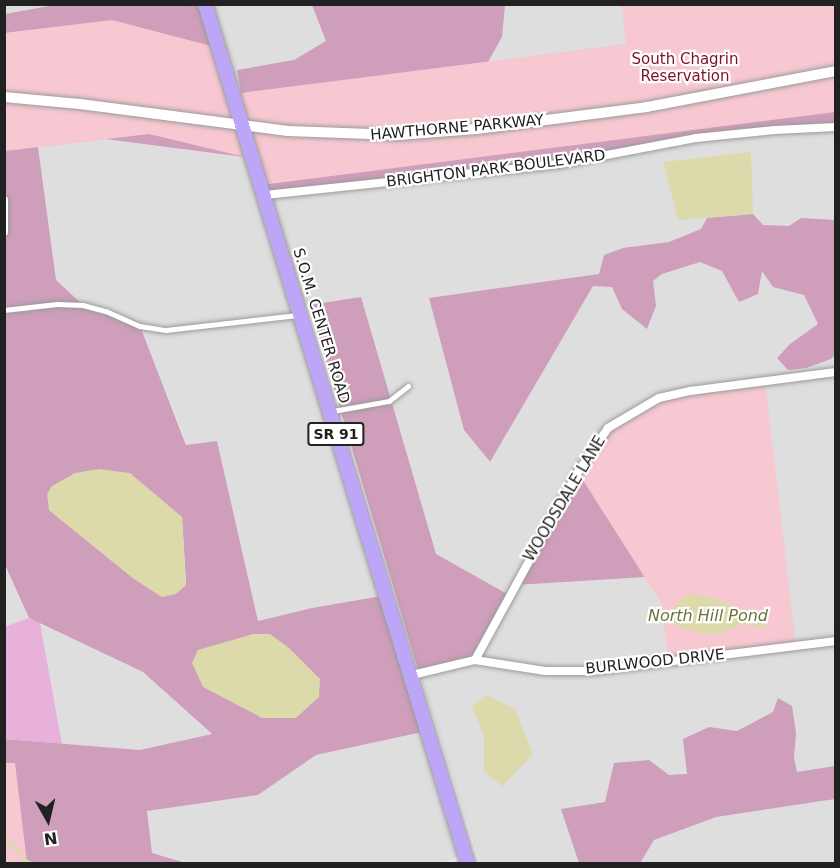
<!DOCTYPE html>
<style>
body{margin:0}
#map{position:relative;width:840px;height:868px;overflow:hidden;background:#ebe8f1;font-family:"DejaVu Sans",sans-serif}
div>[style]{position:absolute}
[style*='--x']{left:calc(var(--x)*1px);top:calc(var(--y)*1px);width:calc(var(--w)*1px);rotate:calc(var(--a)*1deg)}
.residential>*{inset:0;background:#dededf}
.grass>*{inset:0;background:#e8b1db}
.forest>*{inset:0;background:#ce9eba}
.park>*{inset:0;background:#f7c8d1}
.water>*{inset:0;background:#dcd9aa}
.stream>*{height:3px;margin:-1.5px;padding:0 1.5px;transform-origin:1.5px;border-radius:1.5px;background:#dcd9aa}
.roads{filter:drop-shadow(0 0 2px #9b9b9b) drop-shadow(0 0 2px #9b9b9b)}
.service>*{height:4.5px;margin:-2.25px;padding:0 2.25px;transform-origin:2.25px;border-radius:2.25px;background:#fff}
.minor>*{height:8px;margin:-4px;padding:0 4px;transform-origin:4px;border-radius:4px;background:#fff}
.tertiary>*{height:10px;margin:-5px;padding:0 5px;transform-origin:5px;border-radius:5px;background:#fff}
.primary>*{height:14px;margin:-7px;padding:0 7px;transform-origin:7px;border-radius:7px;background:#bda5f8}
span{translate:-50% -50%;white-space:nowrap;text-align:center;line-height:1.15;-webkit-text-stroke:4.5px #fff;paint-order:stroke}
.shield-label span{padding:2px 4px;background:#fff;border:2px solid;border-radius:4px;-webkit-text-stroke-width:0}
.shield-label{font-size:14px;color:#212121;font-weight:700}
.park-label{font-size:15px;color:#7c1126}
.street-label{font-size:15px;color:#212121}
.water-label{font-size:16px;color:#69763a;font-style:italic}
.frame{position:absolute;inset:0;border:6px solid #212121;pointer-events:none}
.north{position:absolute;left:18px;top:790px;width:60px;height:60px;-webkit-text-stroke:4px #fff;paint-order:stroke;rotate:172deg;font-size:16px;font-weight:700;line-height:24px;text-align:center;color:#212121}
.north::after{content:'';display:block;margin:auto;width:21px;height:27px;background:#212121;clip-path:polygon(50% 0,100% 100%,50% 72%,0 100%)}
</style>
<div id="map">
<div class="residential">
<i style="clip-path:polygon(4px 5px,60px 5px,5px 14px)"></i>
<i style="clip-path:polygon(206px 5px,622px 5px,627px 44px,232px 95px)"></i>
<i style="clip-path:polygon(evenodd,835px 127px,835px 863px,480px 863px,401px 615px,361px 297px,298px 307px,387px 595px,312px 608px,258px 621px,217px 441px,187px 445px,140px 326px,83px 305px,56px 280px,37px 147px,105px 139px,252px 158px,655px 144px,835px 127px,599px 275px,490px 462px,489px 462px,464px 430px,599px 275px)"></i>
<i style="clip-path:polygon(4px 565px,29px 618px,5px 627px,4px 627px)"></i>
<i style="clip-path:polygon(40px 624px,143px 672px,212px 735px,140px 750px,62px 744px)"></i>
<i style="clip-path:polygon(427px 731px,465px 854px,440px 864px,190px 863px,152px 853px,147px 811px,258px 795px,316px 755px)"></i>
</div>
<div class="grass">
<i style="clip-path:polygon(29px 618px,40px 623px,62px 744px,5px 739px,4px 627px)"></i>
</div>
<div class="forest">
<i style="clip-path:polygon(evenodd,60px 4px,205px 5px,233px 95px,241px 93px,237px 70px,294px 60px,326px 41px,312px 5px,505px 5px,502px 37px,488px 62px,627px 44px,622px 5px,835px 5px,835px 127px,696px 138px,593px 159px,264px 195px,252px 158px,105px 139px,38px 147px,56px 280px,83px 305px,140px 326px,186px 445px,217px 441px,258px 621px,312px 608px,387px 595px,427px 731px,316px 755px,258px 795px,147px 811px,152px 853px,190px 864px,5px 863px,4px 739px,140px 750px,212px 734px,143px 672px,29px 618px,5px 565px,5px 14px,60px 4px,161px 501px,182px 517px,186px 584px,162px 597px,133px 578px,49px 510px,161px 501px)"></i>
<i style="clip-path:polygon(753px 214px,763px 225px,789px 226px,801px 218px,835px 220px,836px 353px,831px 359px,806px 368px,788px 370px,777px 358px,790px 344px,818px 324px,804px 295px,773px 287px,762px 271px,758px 294px,739px 302px,722px 271px,700px 262px,662px 274px,653px 281px,656px 306px,647px 329px,622px 309px,612px 287px,593px 286px,490px 462px,464px 430px,429px 298px,599px 274px,604px 255px,623px 248px,669px 242px,701px 229px,707px 218px)"></i>
<i style="clip-path:polygon(361px 297px,436px 554px,509px 595px,475px 660px,419px 673px,309px 305px)"></i>
<i style="clip-path:polygon(578px 472px,645px 577px,515px 585px)"></i>
<i style="clip-path:polygon(778px 698px,792px 706px,796px 733px,794px 758px,797px 772px,835px 766px,835px 799px,716px 817px,654px 840px,640px 863px,579px 863px,561px 809px,605px 802px,614px 763px,649px 760px,669px 775px,687px 774px,683px 739px,709px 727px,737px 731px,773px 712px)"></i>
</div>
<div class="park">
<i style="clip-path:polygon(622px 5px,835px 5px,835px 112px,261px 185px,253px 159px,149px 134px,5px 151px,4px 33px,112px 20px,219px 48px,233px 94px,626px 44px)"></i>
<i style="clip-path:polygon(765px 381px,796px 646px,669px 662px,661px 603px,578px 472px,608px 428px,659px 398px)"></i>
<i style="clip-path:polygon(5px 763px,15px 763px,27px 863px,5px 863px)"></i>
</div>
<div class="water">
<i style="clip-path:polygon(751px 152px,753px 214px,678px 220px,663px 162px)"></i>
<i style="clip-path:polygon(99px 469px,130px 473px,182px 517px,186px 585px,176px 594px,162px 597px,133px 578px,49px 510px,47px 494px,52px 486px,75px 473px)"></i>
<i style="clip-path:polygon(689px 594px,710px 597px,732px 605px,741px 615px,758px 617px,768px 631px,745px 623px,720px 634px,707px 634px,676px 626px,669px 615px,680px 600px)"></i>
<i style="clip-path:polygon(253px 634px,270px 634px,289px 648px,320px 679px,319px 697px,296px 718px,262px 718px,203px 687px,192px 663px,198px 650px)"></i>
<i style="clip-path:polygon(487px 695px,515px 709px,533px 754px,503px 786px,484px 772px,484px 737px,472px 706px)"></i>
</div>
<div class="stream">
<i style="--x:4;--y:835;--w:35;--a:49"></i>
<i style="--x:27;--y:861;--w:8;--a:23"></i>
</div>
<div class="roads">
<div class="service">
<i style="--x:4;--y:310;--w:53;--a:-6.5"></i>
<i style="--x:57;--y:304;--w:26;--a:2"></i>
<i style="--x:83;--y:305;--w:24;--a:15"></i>
<i style="--x:106;--y:311;--w:37;--a:24"></i>
<i style="--x:140;--y:326;--w:26;--a:9"></i>
<i style="--x:166;--y:330;--w:132;--a:-6.5"></i>
<i style="--x:333;--y:411;--w:57;--a:-10.1"></i>
<i style="--x:389;--y:401;--w:24;--a:-38"></i>
</div>
<div class="minor">
<i style="--x:264;--y:195;--w:297;--a:-6"></i>
<i style="--x:559;--y:164;--w:139;--a:-10.7"></i>
<i style="--x:696;--y:138;--w:79;--a:-5.8"></i>
<i style="--x:775;--y:130;--w:61;--a:-2.8"></i>
<i style="--x:4;--y:200;--w:32;--a:90"></i>
<i style="--x:475;--y:660;--w:71;--a:8.9"></i>
<i style="--x:545;--y:671;--w:47;--a:0"></i>
<i style="--x:592;--y:671;--w:246;--a:-7"></i>
<i style="--x:412;--y:675;--w:65;--a:-13.4"></i>
<i style="--x:475;--y:660;--w:214;--a:-61.3"></i>
<i style="--x:578;--y:472;--w:53;--a:-55.7"></i>
<i style="--x:608;--y:428;--w:59;--a:-30.5"></i>
<i style="--x:659;--y:398;--w:32;--a:-13"></i>
<i style="--x:690;--y:391;--w:147;--a:-7.4"></i>
</div>
<div class="tertiary">
<i style="--x:4;--y:97;--w:76;--a:5.3"></i>
<i style="--x:80;--y:104;--w:210;--a:7.4"></i>
<i style="--x:288;--y:131;--w:110;--a:2.1"></i>
<i style="--x:398;--y:135;--w:78;--a:-4.4"></i>
<i style="--x:476;--y:129;--w:172;--a:-7.3"></i>
<i style="--x:647;--y:107;--w:192;--a:-10.8"></i>
</div>
<div class="primary">
<i style="--x:205;--y:4;--w:899;--a:73"></i>
</div>
</div>
<div class="shield-label">
<span style="left:336px;top:434px">SR 91</span>
</div>
<div class="park-label">
<span style="left:685px;top:68px">South Chagrin<br>Reservation</span>
</div>
<div class="street-label">
<span style="left:457px;top:128px;rotate:-5deg">HAWTHORNE PARKWAY</span>
<span style="left:496px;top:169px;rotate:-7deg">BRIGHTON PARK BOULEVARD</span>
<span style="left:321px;top:326px;rotate:73deg">S.O.M. CENTER ROAD</span>
<span style="left:565px;top:499px;rotate:-59deg">WOODSDALE LANE</span>
<span style="left:655px;top:662px;rotate:-6deg">BURLWOOD DRIVE</span>
</div>
<div class="water-label">
<span style="left:708px;top:616px">North Hill Pond</span>
</div>
<div class="frame"></div>
<div class="north">N</div>
</div>
